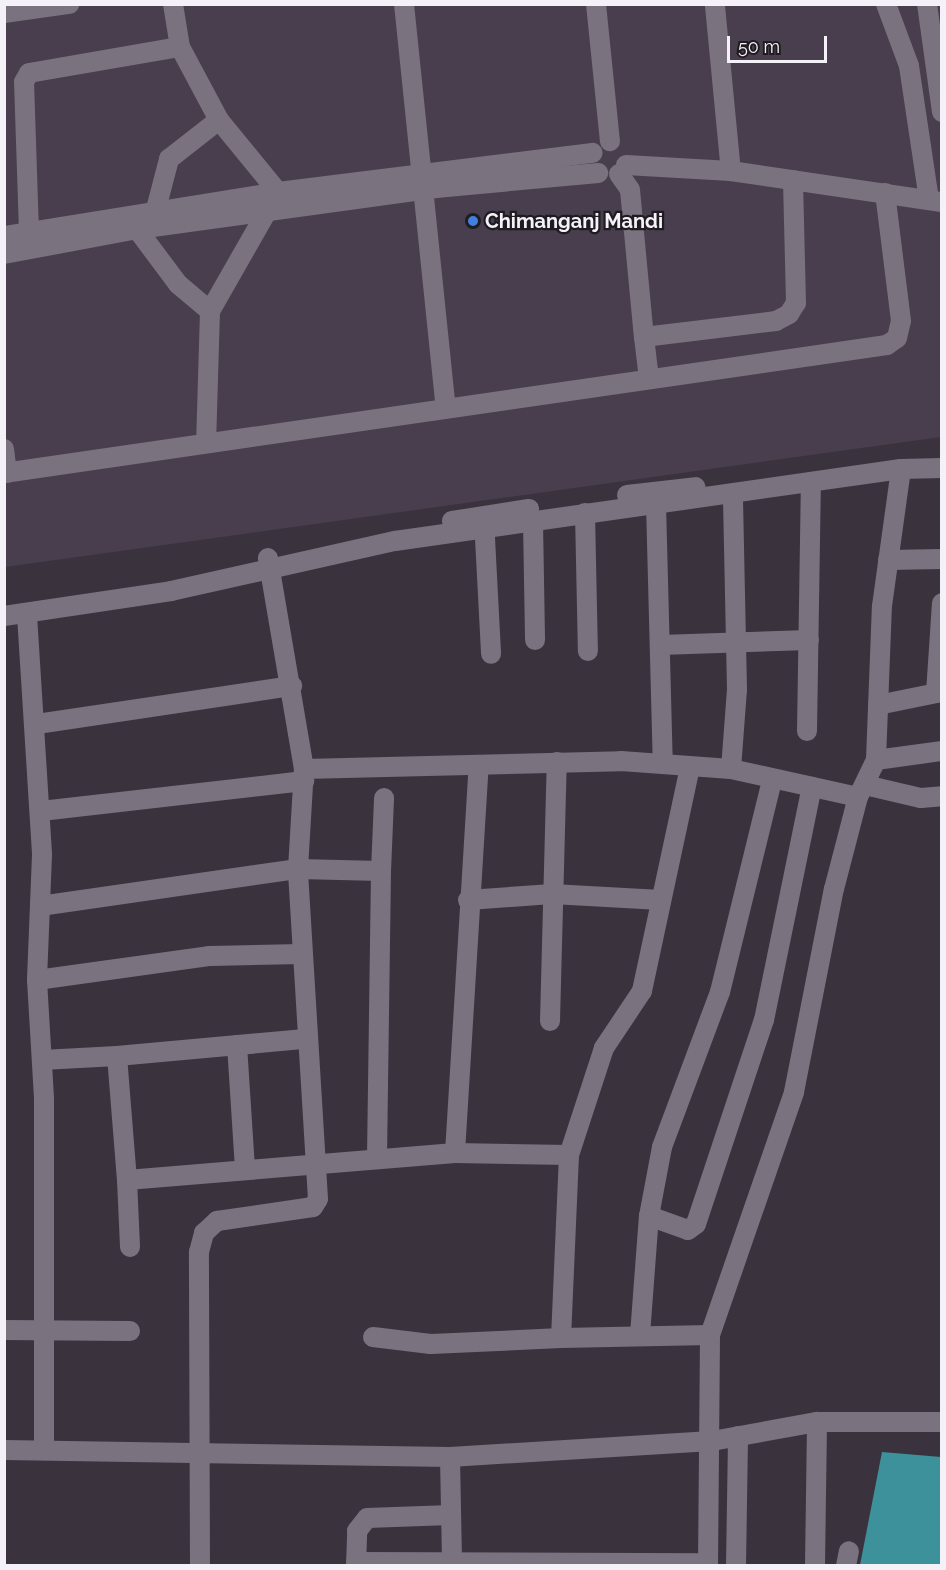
<!DOCTYPE html>
<style>
body{margin:0}
#map{position:relative;width:946px;height:1570px;overflow:hidden;background:#3a333e;font-family:Raleway,sans-serif}
div>[style]{position:absolute}
[style*='--x']{left:calc(var(--x)*1px);top:calc(var(--y)*1px);width:calc(var(--w)*1px);rotate:calc(var(--a)*1deg)}
.built>*{inset:0;background:#483e4d}
.water>*{inset:0;background:#3c919b}
.minor>*{height:20px;margin:-10px;padding:0 10px;transform-origin:10px;border-radius:10px;background:#7a727f}
.dots>*{width:16px;height:16px;translate:-50% -50%;box-sizing:border-box;border:3px solid #1f1c21;border-radius:50%}
span{translate:-50% -50%;white-space:nowrap;text-align:center;line-height:1.15;-webkit-text-stroke:4.5px #1f1c21;paint-order:stroke}
.poi-label{font-size:20px;color:#f5f1f8;font-weight:700}
.left{translate:0 -50%;text-align:left}
.frame{position:absolute;inset:0;border:6px solid #f5f1f8;pointer-events:none}
.scale{position:absolute;left:727px;top:36px;width:100px;height:27px;box-sizing:border-box;border:3px solid #f5f1f8;border-top:0;padding-left:8px;font-size:18px;line-height:21px;white-space:nowrap;color:#f5f1f8;-webkit-text-stroke:4px #1f1c21;paint-order:stroke}
</style>
<div id="map">
<div class="built">
<i style="clip-path:polygon(4px 5px,941px 5px,941px 437px,5px 567px)"></i>
</div>
<div class="water">
<i style="clip-path:polygon(882px 1452px,941px 1457px,941px 1565px,860px 1565px)"></i>
</div>
<div class="minor">
<i style="--x:173;--y:4;--w:44;--a:80.8"></i>
<i style="--x:180;--y:47;--w:83;--a:61.9"></i>
<i style="--x:219;--y:120;--w:93;--a:50.7"></i>
<i style="--x:278;--y:192;--w:137;--a:119.7"></i>
<i style="--x:404;--y:4;--w:406;--a:84.1"></i>
<i style="--x:596;--y:4;--w:138;--a:84.2"></i>
<i style="--x:886;--y:4;--w:66;--a:69.6"></i>
<i style="--x:909;--y:66;--w:135;--a:81.5"></i>
<i style="--x:927;--y:4;--w:109;--a:82.1"></i>
<i style="--x:715;--y:6;--w:166;--a:84.5"></i>
<i style="--x:4;--y:13;--w:66;--a:-7.9"></i>
<i style="--x:626;--y:165;--w:105;--a:3.3"></i>
<i style="--x:731;--y:171;--w:213;--a:8.4"></i>
<i style="--x:619;--y:174;--w:19;--a:55"></i>
<i style="--x:630;--y:190;--w:148;--a:84.6"></i>
<i style="--x:644;--y:337;--w:133;--a:-6.9"></i>
<i style="--x:776;--y:321;--w:15;--a:-28"></i>
<i style="--x:789;--y:314;--w:13;--a:-58"></i>
<i style="--x:796;--y:303;--w:123;--a:-91.4"></i>
<i style="--x:156;--y:209;--w:52;--a:-75.4"></i>
<i style="--x:169;--y:159;--w:63;--a:-38"></i>
<i style="--x:131;--y:221;--w:79;--a:53.3"></i>
<i style="--x:178;--y:284;--w:42;--a:40.2"></i>
<i style="--x:210;--y:311;--w:132;--a:91.7"></i>
<i style="--x:29;--y:232;--w:150;--a:-91.9"></i>
<i style="--x:24;--y:82;--w:10;--a:-61"></i>
<i style="--x:29;--y:73;--w:153;--a:-9.8"></i>
<i style="--x:4;--y:236;--w:278;--a:-9.1"></i>
<i style="--x:278;--y:192;--w:317;--a:-7.1"></i>
<i style="--x:4;--y:254;--w:136;--a:-10.6"></i>
<i style="--x:138;--y:229;--w:301;--a:-7.8"></i>
<i style="--x:436;--y:188;--w:163;--a:-5.3"></i>
<i style="--x:644;--y:337;--w:42;--a:83.2"></i>
<i style="--x:4;--y:449;--w:24;--a:83"></i>
<i style="--x:4;--y:473;--w:892;--a:-8.25"></i>
<i style="--x:887;--y:345;--w:12;--a:-35"></i>
<i style="--x:897;--y:338;--w:17;--a:-77"></i>
<i style="--x:901;--y:321;--w:129;--a:-97.1"></i>
<i style="--x:627;--y:495;--w:69;--a:-6.6"></i>
<i style="--x:656;--y:504;--w:260;--a:88.5"></i>
<i style="--x:585;--y:513;--w:138;--a:88.8"></i>
<i style="--x:484;--y:519;--w:135;--a:87"></i>
<i style="--x:452;--y:521;--w:78;--a:-8.9"></i>
<i style="--x:533;--y:522;--w:118;--a:89"></i>
<i style="--x:888;--y:560;--w:54;--a:-1.1"></i>
<i style="--x:27;--y:615;--w:240;--a:86.4"></i>
<i style="--x:42;--y:855;--w:125;--a:92.3"></i>
<i style="--x:37;--y:980;--w:119;--a:86.6"></i>
<i style="--x:44;--y:1099;--w:351;--a:90"></i>
<i style="--x:4;--y:616;--w:169;--a:-8.5"></i>
<i style="--x:171;--y:591;--w:230;--a:-12.6"></i>
<i style="--x:395;--y:541;--w:511;--a:-8.1"></i>
<i style="--x:901;--y:469;--w:41;--a:-1.4"></i>
<i style="--x:660;--y:645;--w:149;--a:-1.9"></i>
<i style="--x:936;--y:693;--w:90;--a:-86.2"></i>
<i style="--x:878;--y:705;--w:65;--a:-11.5"></i>
<i style="--x:37;--y:724;--w:258;--a:-8.5"></i>
<i style="--x:807;--y:731;--w:249;--a:-89.1"></i>
<i style="--x:876;--y:760;--w:67;--a:-7.8"></i>
<i style="--x:690;--y:767;--w:229;--a:102.1"></i>
<i style="--x:642;--y:991;--w:69;--a:123.7"></i>
<i style="--x:604;--y:1048;--w:113;--a:108.1"></i>
<i style="--x:569;--y:1155;--w:183;--a:92.5"></i>
<i style="--x:561;--y:1338;--w:149;--a:-1.2"></i>
<i style="--x:304;--y:769;--w:317;--a:-1.4"></i>
<i style="--x:621;--y:761;--w:110;--a:4.2"></i>
<i style="--x:731;--y:769;--w:130;--a:12.4"></i>
<i style="--x:731;--y:769;--w:79;--a:-85.7"></i>
<i style="--x:737;--y:690;--w:195;--a:-91.2"></i>
<i style="--x:865;--y:785;--w:57;--a:13.1"></i>
<i style="--x:921;--y:798;--w:21;--a:-5"></i>
<i style="--x:41;--y:811;--w:265;--a:-6.5"></i>
<i style="--x:381;--y:871;--w:73;--a:-87.6"></i>
<i style="--x:468;--y:900;--w:84;--a:-4.1"></i>
<i style="--x:552;--y:894;--w:109;--a:3.2"></i>
<i style="--x:40;--y:906;--w:261;--a:-8.2"></i>
<i style="--x:298;--y:869;--w:83;--a:1.4"></i>
<i style="--x:381;--y:871;--w:287;--a:90.8"></i>
<i style="--x:37;--y:980;--w:175;--a:-7.9"></i>
<i style="--x:210;--y:956;--w:92;--a:-1.2"></i>
<i style="--x:550;--y:1021;--w:259;--a:-88.5"></i>
<i style="--x:237;--y:1045;--w:123;--a:86.3"></i>
<i style="--x:117;--y:1056;--w:189;--a:-5.2"></i>
<i style="--x:42;--y:1060;--w:75;--a:-3.1"></i>
<i style="--x:117;--y:1056;--w:124;--a:85.4"></i>
<i style="--x:127;--y:1180;--w:329;--a:-4.7"></i>
<i style="--x:455;--y:1153;--w:114;--a:1"></i>
<i style="--x:455;--y:1153;--w:388;--a:-86.5"></i>
<i style="--x:127;--y:1180;--w:67;--a:87.4"></i>
<i style="--x:649;--y:1216;--w:41;--a:19.7"></i>
<i style="--x:688;--y:1230;--w:10;--a:-37"></i>
<i style="--x:696;--y:1224;--w:215;--a:-71.6"></i>
<i style="--x:764;--y:1020;--w:238;--a:-78.4"></i>
<i style="--x:4;--y:1330;--w:126;--a:0.5"></i>
<i style="--x:640;--y:1335;--w:119;--a:-85.7"></i>
<i style="--x:649;--y:1216;--w:70;--a:-79.3"></i>
<i style="--x:662;--y:1147;--w:165;--a:-69.5"></i>
<i style="--x:720;--y:992;--w:218;--a:-76.2"></i>
<i style="--x:373;--y:1337;--w:58;--a:6.9"></i>
<i style="--x:431;--y:1344;--w:130;--a:-2.6"></i>
<i style="--x:4;--y:1450;--w:446;--a:0.9"></i>
<i style="--x:450;--y:1457;--w:262;--a:-3.5"></i>
<i style="--x:712;--y:1441;--w:107;--a:-10.3"></i>
<i style="--x:817;--y:1422;--w:125;--a:0"></i>
<i style="--x:450;--y:1457;--w:109;--a:88.9"></i>
<i style="--x:356;--y:1562;--w:352;--a:0.2"></i>
<i style="--x:200;--y:1566;--w:314;--a:-90.2"></i>
<i style="--x:199;--y:1252;--w:20;--a:-75"></i>
<i style="--x:204;--y:1233;--w:18;--a:-43"></i>
<i style="--x:217;--y:1221;--w:97;--a:-8.3"></i>
<i style="--x:313;--y:1207;--w:9;--a:-58"></i>
<i style="--x:318;--y:1199;--w:331;--a:-93.5"></i>
<i style="--x:298;--y:869;--w:100;--a:-86.6"></i>
<i style="--x:304;--y:769;--w:214;--a:-99.7"></i>
<i style="--x:356;--y:1566;--w:35;--a:-88"></i>
<i style="--x:357;--y:1531;--w:16;--a:-52"></i>
<i style="--x:367;--y:1518;--w:84;--a:-2"></i>
<i style="--x:708;--y:1566;--w:231;--a:-89.5"></i>
<i style="--x:710;--y:1335;--w:257;--a:-70.9"></i>
<i style="--x:794;--y:1092;--w:207;--a:-78.9"></i>
<i style="--x:834;--y:889;--w:95;--a:-75.4"></i>
<i style="--x:858;--y:797;--w:41;--a:-64.1"></i>
<i style="--x:876;--y:760;--w:154;--a:-87.8"></i>
<i style="--x:882;--y:606;--w:138;--a:-82.1"></i>
<i style="--x:736;--y:1566;--w:130;--a:-89.1"></i>
<i style="--x:815;--y:1566;--w:144;--a:-89.2"></i>
<i style="--x:846;--y:1566;--w:15;--a:-79"></i>
</div>
<div class="dots">
<i style="left:473px;top:221px;background:#3f7fe0"></i>
</div>
<div class="poi-label">
<span class="left" style="left:485px;top:221px">Chimanganj Mandi</span>
</div>
<div class="frame"></div>
<div class="scale">50 m</div>
</div>
